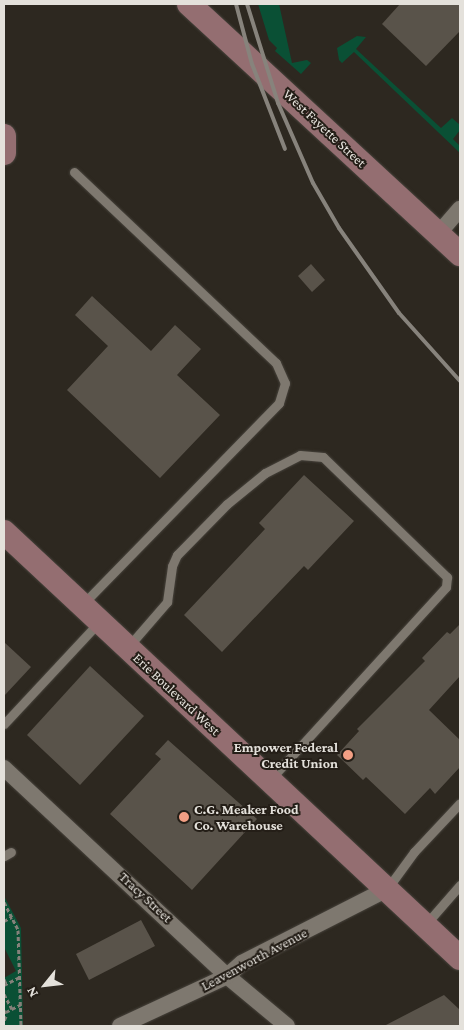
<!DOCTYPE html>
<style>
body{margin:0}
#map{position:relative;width:464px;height:1030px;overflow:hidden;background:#2d2820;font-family:"Crimson Pro",serif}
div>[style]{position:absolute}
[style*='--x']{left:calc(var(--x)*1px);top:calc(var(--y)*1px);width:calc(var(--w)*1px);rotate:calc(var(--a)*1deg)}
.green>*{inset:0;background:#0a5035}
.building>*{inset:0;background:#59534a}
.path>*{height:3px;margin-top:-1.5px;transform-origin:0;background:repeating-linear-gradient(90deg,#85817a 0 4px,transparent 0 6.5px)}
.roads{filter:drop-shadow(0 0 1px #47433c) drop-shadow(0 0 1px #47433c)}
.lane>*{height:9px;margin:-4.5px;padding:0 4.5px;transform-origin:4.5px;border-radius:4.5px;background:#7e786f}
.street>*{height:16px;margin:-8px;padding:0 8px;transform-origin:8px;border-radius:8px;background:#7e786f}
.secondary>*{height:24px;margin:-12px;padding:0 12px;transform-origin:12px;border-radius:12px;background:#946e71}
.rail>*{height:4px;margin:-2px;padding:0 2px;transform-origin:2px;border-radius:2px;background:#87837c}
.dots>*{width:14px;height:14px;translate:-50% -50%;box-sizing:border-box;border:2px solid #241e17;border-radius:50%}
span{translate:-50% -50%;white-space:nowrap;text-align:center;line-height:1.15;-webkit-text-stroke:4px #241e17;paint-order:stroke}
.street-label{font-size:14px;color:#e4e1db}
.poi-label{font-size:14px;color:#e4e1db;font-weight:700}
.right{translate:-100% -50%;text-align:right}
.left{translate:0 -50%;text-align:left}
.frame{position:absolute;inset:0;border:5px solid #e4e1db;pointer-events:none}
.north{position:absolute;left:20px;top:960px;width:50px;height:50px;-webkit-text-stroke:4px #241e17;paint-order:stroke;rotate:241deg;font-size:14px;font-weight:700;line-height:20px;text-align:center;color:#e4e1db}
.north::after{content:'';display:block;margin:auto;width:18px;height:22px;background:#e4e1db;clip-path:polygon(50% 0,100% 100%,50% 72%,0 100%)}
</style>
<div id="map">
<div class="green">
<i style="clip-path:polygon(258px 4px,279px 4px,292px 63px,307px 60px,311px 63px,301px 74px,275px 51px,277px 48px,269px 40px)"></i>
<i style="clip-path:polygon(357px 36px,366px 37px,356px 49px,441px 128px,452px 118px,460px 125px,460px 130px,453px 139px,460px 146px,460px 153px,354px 52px,342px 63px,339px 60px,337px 48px)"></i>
<i style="clip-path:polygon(4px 896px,21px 928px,23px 1026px,4px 1026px,4px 978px,16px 971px,4px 947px)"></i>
</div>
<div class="building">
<i style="clip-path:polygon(400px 4px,460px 4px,460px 31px,426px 66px,382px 24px)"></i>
<i style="clip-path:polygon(311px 264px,325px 280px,312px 292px,298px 276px)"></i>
<i style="clip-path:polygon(92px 296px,151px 351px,175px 325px,201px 349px,177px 375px,220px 415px,160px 478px,67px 390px,108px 346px,75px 315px)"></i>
<i style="clip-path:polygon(304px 475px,354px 521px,308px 570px,304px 566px,222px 652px,184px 615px,265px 529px,259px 523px)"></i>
<i style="clip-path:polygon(460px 624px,460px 676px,429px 710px,460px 740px,460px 767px,435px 794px,430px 788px,405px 814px,366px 777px,363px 780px,337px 755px,359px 731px,357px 729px,425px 661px,422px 658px,447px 632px,450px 634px)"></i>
<i style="clip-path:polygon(4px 642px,31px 667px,4px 696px)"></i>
<i style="clip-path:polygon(90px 666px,144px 716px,80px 785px,27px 735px)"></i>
<i style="clip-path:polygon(168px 740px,257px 819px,192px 890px,110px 814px,161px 759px,155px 754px)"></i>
<i style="clip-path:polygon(141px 920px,155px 946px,89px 980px,76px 954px)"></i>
<i style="clip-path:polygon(444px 995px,460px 1010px,460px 1026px,384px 1026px)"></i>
</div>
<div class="path">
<i style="--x:4;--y:902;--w:31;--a:63"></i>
<i style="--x:18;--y:930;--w:96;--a:88.2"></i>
<i style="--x:4;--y:921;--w:9;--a:-27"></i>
<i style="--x:4;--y:979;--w:5;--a:68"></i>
<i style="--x:4;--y:985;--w:18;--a:-27"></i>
<i style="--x:4;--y:994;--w:17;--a:62"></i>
<i style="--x:4;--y:1010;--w:6;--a:72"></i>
<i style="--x:6;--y:1016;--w:5;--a:112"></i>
<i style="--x:6;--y:1012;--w:16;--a:-27"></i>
</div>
<div class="roads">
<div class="lane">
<i style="--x:74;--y:172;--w:278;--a:43.4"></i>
<i style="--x:276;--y:363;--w:22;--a:66"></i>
<i style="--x:285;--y:383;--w:21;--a:107"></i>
<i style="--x:279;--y:403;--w:282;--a:134.3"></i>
<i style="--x:128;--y:647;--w:60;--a:-49.1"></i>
<i style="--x:167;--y:602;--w:36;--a:-82"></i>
<i style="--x:172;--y:566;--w:12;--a:-66"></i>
<i style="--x:177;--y:555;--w:71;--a:-45.6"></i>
<i style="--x:227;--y:504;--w:49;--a:-39.2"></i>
<i style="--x:265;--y:473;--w:39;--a:-27"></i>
<i style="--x:300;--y:455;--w:23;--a:5"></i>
<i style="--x:323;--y:457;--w:173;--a:44.1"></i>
<i style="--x:447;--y:577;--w:10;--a:96"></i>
<i style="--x:446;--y:587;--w:261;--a:132.4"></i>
<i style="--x:4;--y:724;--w:139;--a:-47"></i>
<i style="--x:4;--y:856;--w:8;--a:-30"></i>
<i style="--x:387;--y:889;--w:46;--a:-53.9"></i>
<i style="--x:414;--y:852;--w:67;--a:-46.8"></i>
<i style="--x:426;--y:924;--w:52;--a:-48.9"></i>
</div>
<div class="street">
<i style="--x:439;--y:233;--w:32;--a:-49"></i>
<i style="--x:4;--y:768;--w:305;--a:43"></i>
<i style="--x:227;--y:976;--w:78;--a:39.8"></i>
<i style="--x:120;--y:1026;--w:118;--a:-25"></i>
<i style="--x:227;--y:976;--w:20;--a:-41"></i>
<i style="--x:242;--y:963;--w:163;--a:-27"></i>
</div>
<div class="secondary">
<i style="--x:189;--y:4;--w:369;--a:42.7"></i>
<i style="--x:4;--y:136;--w:17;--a:90"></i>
<i style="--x:4;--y:532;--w:624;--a:43.05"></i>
</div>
</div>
<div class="rail">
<i style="--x:236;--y:4;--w:62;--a:75.1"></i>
<i style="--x:252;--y:64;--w:91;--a:68.8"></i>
<i style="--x:247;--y:4;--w:104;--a:72.6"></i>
<i style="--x:278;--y:103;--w:87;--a:66.4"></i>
<i style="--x:313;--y:183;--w:52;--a:60"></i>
<i style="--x:339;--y:228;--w:104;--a:54.8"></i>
<i style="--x:399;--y:313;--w:91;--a:48.1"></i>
</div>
<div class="dots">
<i style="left:348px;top:755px;background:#f39f84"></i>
<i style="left:184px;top:817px;background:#f39f84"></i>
</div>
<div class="street-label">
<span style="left:325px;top:128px;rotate:43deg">West Fayette Street</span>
<span style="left:177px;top:694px;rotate:43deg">Erie Boulevard West</span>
<span style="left:146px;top:897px;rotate:43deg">Tracy Street</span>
<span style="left:254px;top:959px;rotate:-28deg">Leavenworth Avenue</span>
</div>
<div class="poi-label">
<span class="right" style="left:338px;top:755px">Empower Federal<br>Credit Union</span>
<span class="left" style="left:194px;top:817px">C.G. Meaker Food<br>Co. Warehouse</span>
</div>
<div class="frame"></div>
<div class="north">N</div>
</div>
